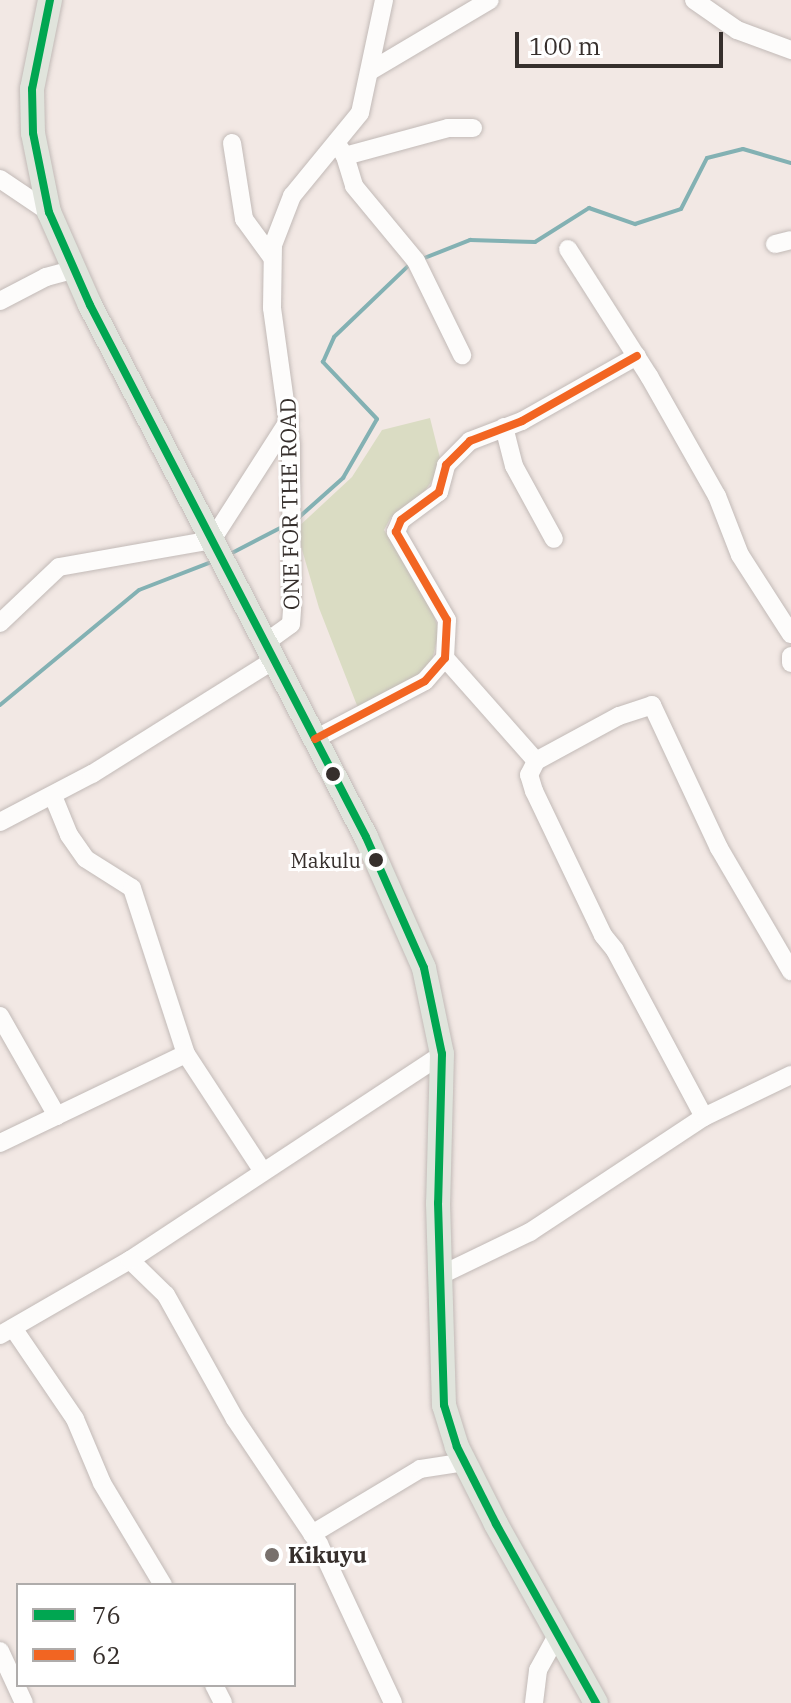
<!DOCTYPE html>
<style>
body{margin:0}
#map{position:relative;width:791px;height:1703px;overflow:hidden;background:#f2e8e4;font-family:"IBM Plex Serif",serif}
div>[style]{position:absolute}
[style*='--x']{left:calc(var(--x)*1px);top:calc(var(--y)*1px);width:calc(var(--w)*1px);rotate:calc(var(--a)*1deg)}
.green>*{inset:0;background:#dadcc3}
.stream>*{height:4px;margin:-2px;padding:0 2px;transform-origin:2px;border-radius:2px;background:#83b1b3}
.roads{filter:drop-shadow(0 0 2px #c2bab7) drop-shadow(0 0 2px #c2bab7)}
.minor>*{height:18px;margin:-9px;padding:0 9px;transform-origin:9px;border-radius:9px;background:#fdfcfb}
.major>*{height:24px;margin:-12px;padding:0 12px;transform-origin:12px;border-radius:12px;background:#e0e4dc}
.bus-1>*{height:8px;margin:-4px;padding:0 4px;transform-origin:4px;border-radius:4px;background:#00a651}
.bus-2>*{height:8px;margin:-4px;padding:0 4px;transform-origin:4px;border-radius:4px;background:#f26522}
.dots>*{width:22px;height:22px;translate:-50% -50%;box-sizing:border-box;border:4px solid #fff;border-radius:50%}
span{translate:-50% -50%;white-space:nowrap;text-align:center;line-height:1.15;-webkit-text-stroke:6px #fff;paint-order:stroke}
.bus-label{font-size:20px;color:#362f2c}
.right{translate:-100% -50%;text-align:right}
.street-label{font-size:22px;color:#362f2c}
.poi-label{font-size:22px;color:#362f2c;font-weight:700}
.left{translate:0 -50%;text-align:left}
.legend{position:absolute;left:16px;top:1583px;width:280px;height:104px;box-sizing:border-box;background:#fff;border:2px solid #afacab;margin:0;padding:10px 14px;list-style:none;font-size:24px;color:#362f2c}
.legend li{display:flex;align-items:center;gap:16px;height:40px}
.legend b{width:40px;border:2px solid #afacab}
.scale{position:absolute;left:515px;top:32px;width:208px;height:36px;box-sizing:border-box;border:4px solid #362f2c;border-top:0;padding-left:10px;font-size:24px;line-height:28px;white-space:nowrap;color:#362f2c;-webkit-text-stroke:6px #fff;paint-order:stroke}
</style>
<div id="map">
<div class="green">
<i style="clip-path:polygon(430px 418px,442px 466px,418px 501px,391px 517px,384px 530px,427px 595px,439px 631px,430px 669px,358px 708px,319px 608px,296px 529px,352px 477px,382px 430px)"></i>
</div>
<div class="stream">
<i style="--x:422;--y:259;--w:52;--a:-21.6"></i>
<i style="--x:470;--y:240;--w:65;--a:1.8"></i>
<i style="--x:535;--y:242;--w:64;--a:-32.2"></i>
<i style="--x:589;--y:208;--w:49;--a:19.2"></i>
<i style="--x:635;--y:224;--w:48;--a:-18.1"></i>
<i style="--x:681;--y:209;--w:57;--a:-63"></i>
<i style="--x:707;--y:158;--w:37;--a:-14"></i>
<i style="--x:743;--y:149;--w:50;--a:16.3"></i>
<i style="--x:297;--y:519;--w:62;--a:-41.7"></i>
<i style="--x:343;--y:478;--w:68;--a:-60"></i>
<i style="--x:377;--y:419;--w:79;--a:-133.5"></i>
<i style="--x:323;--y:362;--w:27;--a:-66"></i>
<i style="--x:334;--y:337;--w:105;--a:-43.8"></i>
<i style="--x:230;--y:554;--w:63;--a:-27.4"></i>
<i style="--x:0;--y:705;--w:180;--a:-39.6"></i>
<i style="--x:139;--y:590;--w:80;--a:-21.1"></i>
</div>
<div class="roads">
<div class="minor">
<i style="--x:694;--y:0;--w:52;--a:34.9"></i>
<i style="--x:737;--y:30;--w:58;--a:20.3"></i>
<i style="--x:372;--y:70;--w:137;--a:-30.7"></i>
<i style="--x:232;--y:143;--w:77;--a:81"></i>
<i style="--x:244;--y:219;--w:46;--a:53.9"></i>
<i style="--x:339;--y:147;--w:11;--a:56"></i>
<i style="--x:345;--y:156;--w:107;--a:-15.2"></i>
<i style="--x:448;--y:128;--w:25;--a:0"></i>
<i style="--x:345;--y:156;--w:31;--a:73"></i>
<i style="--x:354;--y:186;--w:97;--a:50.4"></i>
<i style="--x:416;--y:261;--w:105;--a:63.9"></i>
<i style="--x:0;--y:179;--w:59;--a:34"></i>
<i style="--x:775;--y:244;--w:16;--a:-14"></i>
<i style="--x:568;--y:249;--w:151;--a:57.5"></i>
<i style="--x:649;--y:376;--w:138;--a:60.5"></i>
<i style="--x:717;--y:496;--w:63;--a:68.7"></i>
<i style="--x:740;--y:555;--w:94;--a:57.2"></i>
<i style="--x:0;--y:301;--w:52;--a:-27.6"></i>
<i style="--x:46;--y:277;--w:27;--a:-15"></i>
<i style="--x:504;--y:427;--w:40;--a:75.6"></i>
<i style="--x:514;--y:466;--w:83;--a:61.3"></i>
<i style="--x:0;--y:623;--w:81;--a:-43.5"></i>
<i style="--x:59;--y:567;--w:155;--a:-10"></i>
<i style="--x:212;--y:540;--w:143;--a:-57.3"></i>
<i style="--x:265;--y:643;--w:32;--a:-36"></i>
<i style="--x:291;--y:624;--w:16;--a:-86"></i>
<i style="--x:292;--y:608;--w:163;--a:-90.4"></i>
<i style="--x:291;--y:445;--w:138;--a:-97.9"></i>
<i style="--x:272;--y:308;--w:63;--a:-89.1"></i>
<i style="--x:273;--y:245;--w:53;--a:-68.8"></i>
<i style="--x:292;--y:196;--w:107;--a:-50.7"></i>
<i style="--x:360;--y:113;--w:116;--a:-78"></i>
<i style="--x:791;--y:656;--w:7;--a:90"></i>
<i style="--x:445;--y:658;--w:137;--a:48.5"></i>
<i style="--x:315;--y:739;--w:124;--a:-27.8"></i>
<i style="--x:425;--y:681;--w:30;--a:-49"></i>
<i style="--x:445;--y:658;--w:38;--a:-87"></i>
<i style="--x:447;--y:620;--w:102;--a:-120.1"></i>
<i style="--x:396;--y:532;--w:13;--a:-67"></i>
<i style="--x:401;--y:520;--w:47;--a:-36.4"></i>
<i style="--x:439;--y:492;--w:28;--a:-75"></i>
<i style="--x:446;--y:465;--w:34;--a:-45"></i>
<i style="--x:470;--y:441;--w:56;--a:-21"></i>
<i style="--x:522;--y:421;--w:132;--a:-29.5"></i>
<i style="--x:53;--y:796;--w:42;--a:67.7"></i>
<i style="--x:69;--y:835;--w:29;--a:55"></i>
<i style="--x:86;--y:859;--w:54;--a:32.2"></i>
<i style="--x:132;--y:888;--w:175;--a:72"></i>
<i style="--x:186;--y:1054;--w:139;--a:56.8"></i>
<i style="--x:0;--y:822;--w:104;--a:-27.6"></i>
<i style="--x:92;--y:774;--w:213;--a:-32.1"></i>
<i style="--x:0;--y:1016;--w:115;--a:60.3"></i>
<i style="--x:704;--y:1117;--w:189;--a:-118.1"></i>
<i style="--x:615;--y:950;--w:19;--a:-129"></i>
<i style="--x:603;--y:935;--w:160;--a:-115.6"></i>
<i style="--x:534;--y:791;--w:17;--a:-107"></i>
<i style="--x:529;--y:775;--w:16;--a:-63"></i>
<i style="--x:536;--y:761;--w:94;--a:-28.5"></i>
<i style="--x:619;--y:716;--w:35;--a:-18"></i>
<i style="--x:652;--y:705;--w:158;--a:64.9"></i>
<i style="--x:719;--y:848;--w:143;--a:59.7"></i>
<i style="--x:0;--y:1143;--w:206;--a:-25.6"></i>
<i style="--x:130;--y:1260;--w:50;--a:44.2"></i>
<i style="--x:166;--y:1295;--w:142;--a:60.9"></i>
<i style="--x:235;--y:1419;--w:151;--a:56.1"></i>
<i style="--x:319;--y:1544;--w:175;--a:65"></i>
<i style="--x:439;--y:1276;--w:101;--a:-25.8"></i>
<i style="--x:530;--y:1232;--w:209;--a:-33.5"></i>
<i style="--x:704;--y:1117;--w:97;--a:-25.8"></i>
<i style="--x:13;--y:1328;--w:110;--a:55.7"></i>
<i style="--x:75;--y:1419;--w:69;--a:67.1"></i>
<i style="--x:102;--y:1483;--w:119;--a:59.1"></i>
<i style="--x:0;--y:1335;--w:150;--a:-30"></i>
<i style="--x:130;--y:1260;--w:374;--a:-33.4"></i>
<i style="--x:312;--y:1534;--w:126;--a:-31"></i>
<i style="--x:420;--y:1469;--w:46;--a:-8.8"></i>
<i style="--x:0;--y:1651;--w:57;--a:65.2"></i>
<i style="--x:214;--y:1685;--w:20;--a:63"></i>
<i style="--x:534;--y:1703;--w:33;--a:-83"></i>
<i style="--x:538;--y:1670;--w:43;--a:-61.1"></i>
</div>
<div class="major">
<i style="--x:50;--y:0;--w:91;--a:101.4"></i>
<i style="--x:32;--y:89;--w:44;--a:88.7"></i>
<i style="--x:33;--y:133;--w:81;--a:78.6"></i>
<i style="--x:49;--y:212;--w:102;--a:66.2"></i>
<i style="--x:90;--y:305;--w:599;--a:62.58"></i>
<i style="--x:366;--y:837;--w:143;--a:66.1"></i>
<i style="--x:424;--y:968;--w:88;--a:78.2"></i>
<i style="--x:442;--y:1054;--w:149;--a:91.5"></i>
<i style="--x:438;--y:1203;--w:202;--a:88.3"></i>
<i style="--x:444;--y:1405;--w:44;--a:72.8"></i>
<i style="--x:457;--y:1447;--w:86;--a:63.1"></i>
<i style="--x:496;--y:1524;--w:205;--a:60.8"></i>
</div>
</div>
<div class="bus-1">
<i style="--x:50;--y:0;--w:91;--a:101.4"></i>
<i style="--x:32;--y:89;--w:44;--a:88.7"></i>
<i style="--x:33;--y:133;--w:81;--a:78.6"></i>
<i style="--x:49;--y:212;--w:102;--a:66.2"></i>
<i style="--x:90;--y:305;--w:599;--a:62.58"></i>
<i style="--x:366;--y:837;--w:143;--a:66.1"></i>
<i style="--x:424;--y:968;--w:88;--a:78.2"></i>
<i style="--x:442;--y:1054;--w:149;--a:91.5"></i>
<i style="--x:438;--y:1203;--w:202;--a:88.3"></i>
<i style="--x:444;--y:1405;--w:44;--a:72.8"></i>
<i style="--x:457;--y:1447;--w:86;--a:63.1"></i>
<i style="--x:496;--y:1524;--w:205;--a:60.8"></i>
</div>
<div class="bus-2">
<i style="--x:315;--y:739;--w:124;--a:-27.8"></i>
<i style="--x:425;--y:681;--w:30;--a:-49"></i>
<i style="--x:445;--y:658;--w:38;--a:-87"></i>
<i style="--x:447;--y:620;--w:102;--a:-120.1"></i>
<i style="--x:396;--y:532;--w:13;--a:-67"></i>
<i style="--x:401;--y:520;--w:47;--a:-36.4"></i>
<i style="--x:439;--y:492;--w:28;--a:-75"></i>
<i style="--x:446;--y:465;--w:34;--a:-45"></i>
<i style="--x:470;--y:441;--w:56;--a:-21"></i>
<i style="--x:522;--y:421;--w:132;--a:-29.5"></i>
</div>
<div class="dots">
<i style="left:333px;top:774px;background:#362f2c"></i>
<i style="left:376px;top:860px;background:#362f2c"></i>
<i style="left:272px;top:1555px;background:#78706c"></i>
</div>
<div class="bus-label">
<span class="right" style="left:361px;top:860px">Makulu</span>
</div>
<div class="street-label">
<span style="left:289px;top:504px;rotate:-91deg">ONE FOR THE ROAD</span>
</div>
<div class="poi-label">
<span class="left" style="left:288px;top:1555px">Kikuyu</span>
</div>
<ul class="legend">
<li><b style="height:10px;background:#00a651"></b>76</li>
<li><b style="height:10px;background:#f26522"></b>62</li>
</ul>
<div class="scale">100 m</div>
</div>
